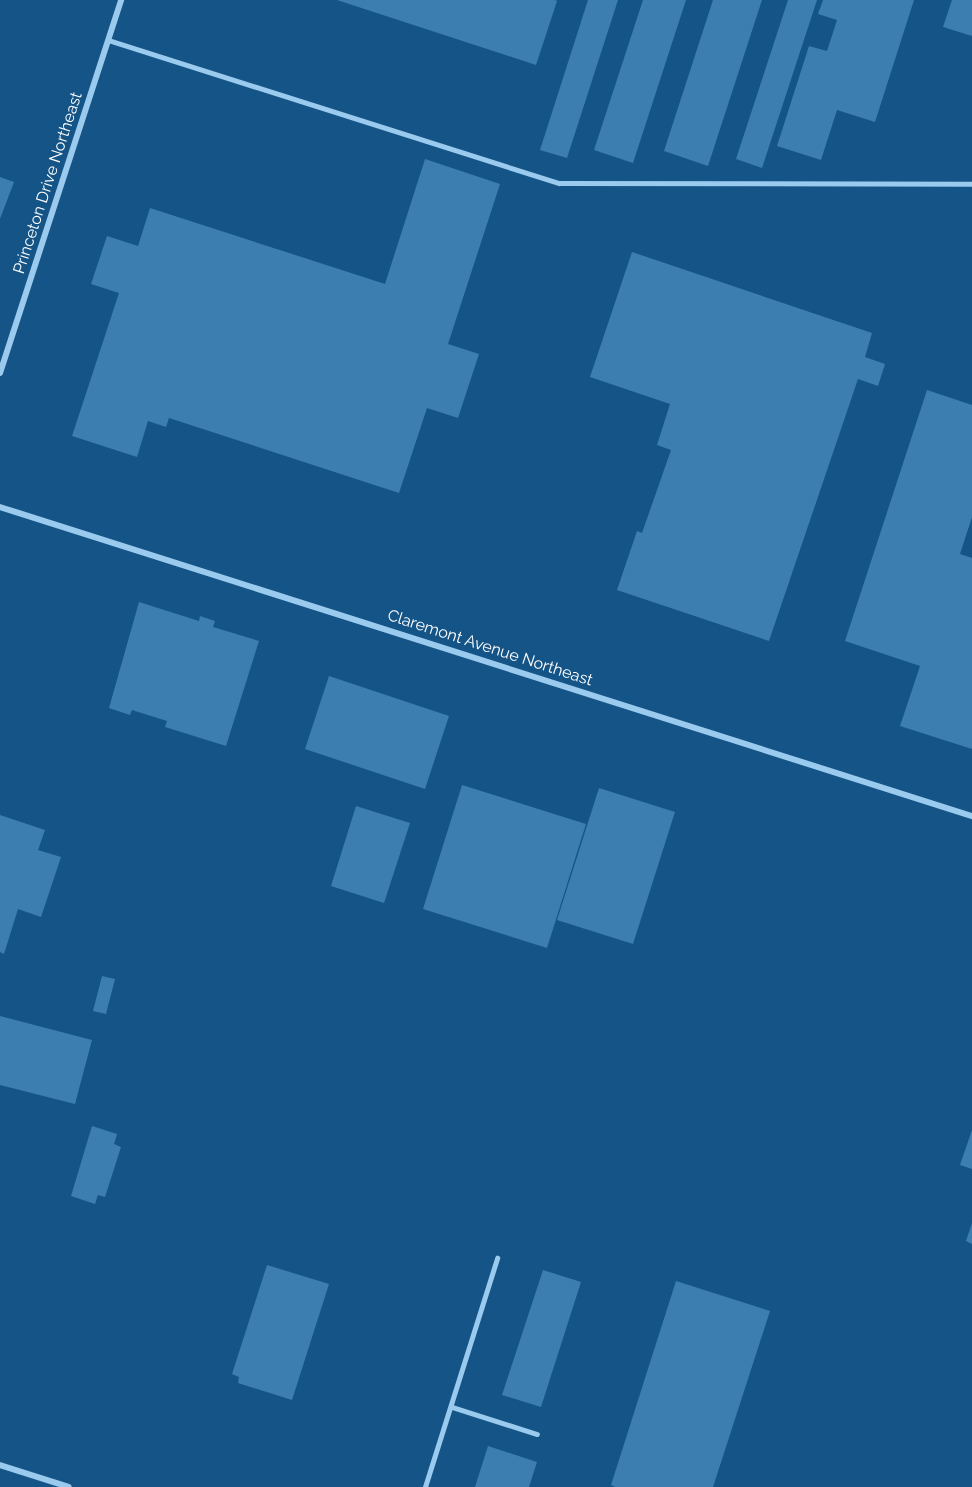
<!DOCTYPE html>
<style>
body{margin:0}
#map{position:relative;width:972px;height:1487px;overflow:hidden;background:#155486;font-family:Raleway,sans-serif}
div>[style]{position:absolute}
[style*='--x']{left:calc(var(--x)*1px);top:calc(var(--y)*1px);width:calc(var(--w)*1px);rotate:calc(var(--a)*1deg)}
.building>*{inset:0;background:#3d7eb0}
.service>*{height:4.5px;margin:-2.25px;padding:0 2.25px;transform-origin:2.25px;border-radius:2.25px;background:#9acaee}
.minor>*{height:6px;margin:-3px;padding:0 3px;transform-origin:3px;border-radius:3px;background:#9acaee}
span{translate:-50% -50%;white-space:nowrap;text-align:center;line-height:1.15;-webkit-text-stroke:4.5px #155486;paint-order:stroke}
.street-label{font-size:16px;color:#fff}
</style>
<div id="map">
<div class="building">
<i style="clip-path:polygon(337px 0,555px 0,557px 1px,536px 65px)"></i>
<i style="clip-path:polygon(588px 0,618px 0,567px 158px,540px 150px)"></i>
<i style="clip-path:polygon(643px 0,686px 0,633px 163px,594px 150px)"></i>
<i style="clip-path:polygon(713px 0,762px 0,708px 166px,664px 151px)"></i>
<i style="clip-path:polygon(788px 0,817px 0,762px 168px,736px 159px)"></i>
<i style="clip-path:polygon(823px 0,914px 0,875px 122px,837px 110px,821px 160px,777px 146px,809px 46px,827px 51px,837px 20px,818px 14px)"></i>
<i style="clip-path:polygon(952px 0,972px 0,972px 36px,943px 27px)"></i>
<i style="clip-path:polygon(425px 159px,500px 184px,448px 344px,479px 354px,458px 418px,427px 408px,399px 493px,169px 418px,166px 427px,148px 421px,137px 457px,72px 436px,119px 293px,91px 284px,107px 236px,138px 246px,150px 208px,385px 284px)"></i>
<i style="clip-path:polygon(0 177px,14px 182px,0 219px)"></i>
<i style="clip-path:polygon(632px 252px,872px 333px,865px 357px,885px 364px,878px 386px,858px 379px,769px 641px,617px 590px,637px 531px,642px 533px,671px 450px,657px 445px,670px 404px,590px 377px)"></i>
<i style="clip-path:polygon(927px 390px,972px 405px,972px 517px,960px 554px,972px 558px,972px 749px,900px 726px,920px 666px,845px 641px)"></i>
<i style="clip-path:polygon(139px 602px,199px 621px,200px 616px,215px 621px,213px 627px,259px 641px,226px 746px,165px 727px,167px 721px,132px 710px,130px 715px,109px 708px)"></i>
<i style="clip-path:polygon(329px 676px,449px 716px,425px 789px,305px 749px)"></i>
<i style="clip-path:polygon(462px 785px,586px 824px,547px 948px,423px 909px)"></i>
<i style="clip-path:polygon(599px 788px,675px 812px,633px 944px,557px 920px)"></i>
<i style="clip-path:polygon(356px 806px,410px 823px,384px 903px,331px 886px)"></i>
<i style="clip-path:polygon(0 815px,45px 830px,38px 850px,61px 857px,41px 917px,18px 909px,4px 954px,0 952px)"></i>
<i style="clip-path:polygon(102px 976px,115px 979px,106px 1014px,93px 1011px)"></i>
<i style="clip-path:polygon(0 1016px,92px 1040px,75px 1104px,0 1085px)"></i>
<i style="clip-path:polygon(92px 1126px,117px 1134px,114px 1144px,121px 1147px,105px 1197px,98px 1195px,95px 1204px,71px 1196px)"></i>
<i style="clip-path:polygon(972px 1130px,972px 1169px,960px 1165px)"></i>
<i style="clip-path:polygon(972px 1223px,972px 1244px,966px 1241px)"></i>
<i style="clip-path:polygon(267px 1265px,329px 1284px,292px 1400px,238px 1383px,239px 1377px,232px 1374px)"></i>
<i style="clip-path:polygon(543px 1270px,581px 1282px,541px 1407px,502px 1395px)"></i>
<i style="clip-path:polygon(676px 1281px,770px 1311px,713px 1487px,615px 1487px,611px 1485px)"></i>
<i style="clip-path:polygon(488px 1446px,537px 1462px,529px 1487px,475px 1487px)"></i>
</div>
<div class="service">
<i style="--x:108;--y:40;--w:473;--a:17.6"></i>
<i style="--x:559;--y:183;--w:413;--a:0.1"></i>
<i style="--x:452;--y:1407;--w:89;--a:17.6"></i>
<i style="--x:425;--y:1487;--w:240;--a:-72.5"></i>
</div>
<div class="minor">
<i style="--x:0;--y:373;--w:392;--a:-72"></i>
<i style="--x:0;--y:507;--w:1020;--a:17.64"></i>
<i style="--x:0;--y:1465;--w:72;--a:17.7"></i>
</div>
<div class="street-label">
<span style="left:48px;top:183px;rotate:-72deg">Princeton Drive Northeast</span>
<span style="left:490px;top:648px;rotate:18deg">Claremont Avenue Northeast</span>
</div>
</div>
